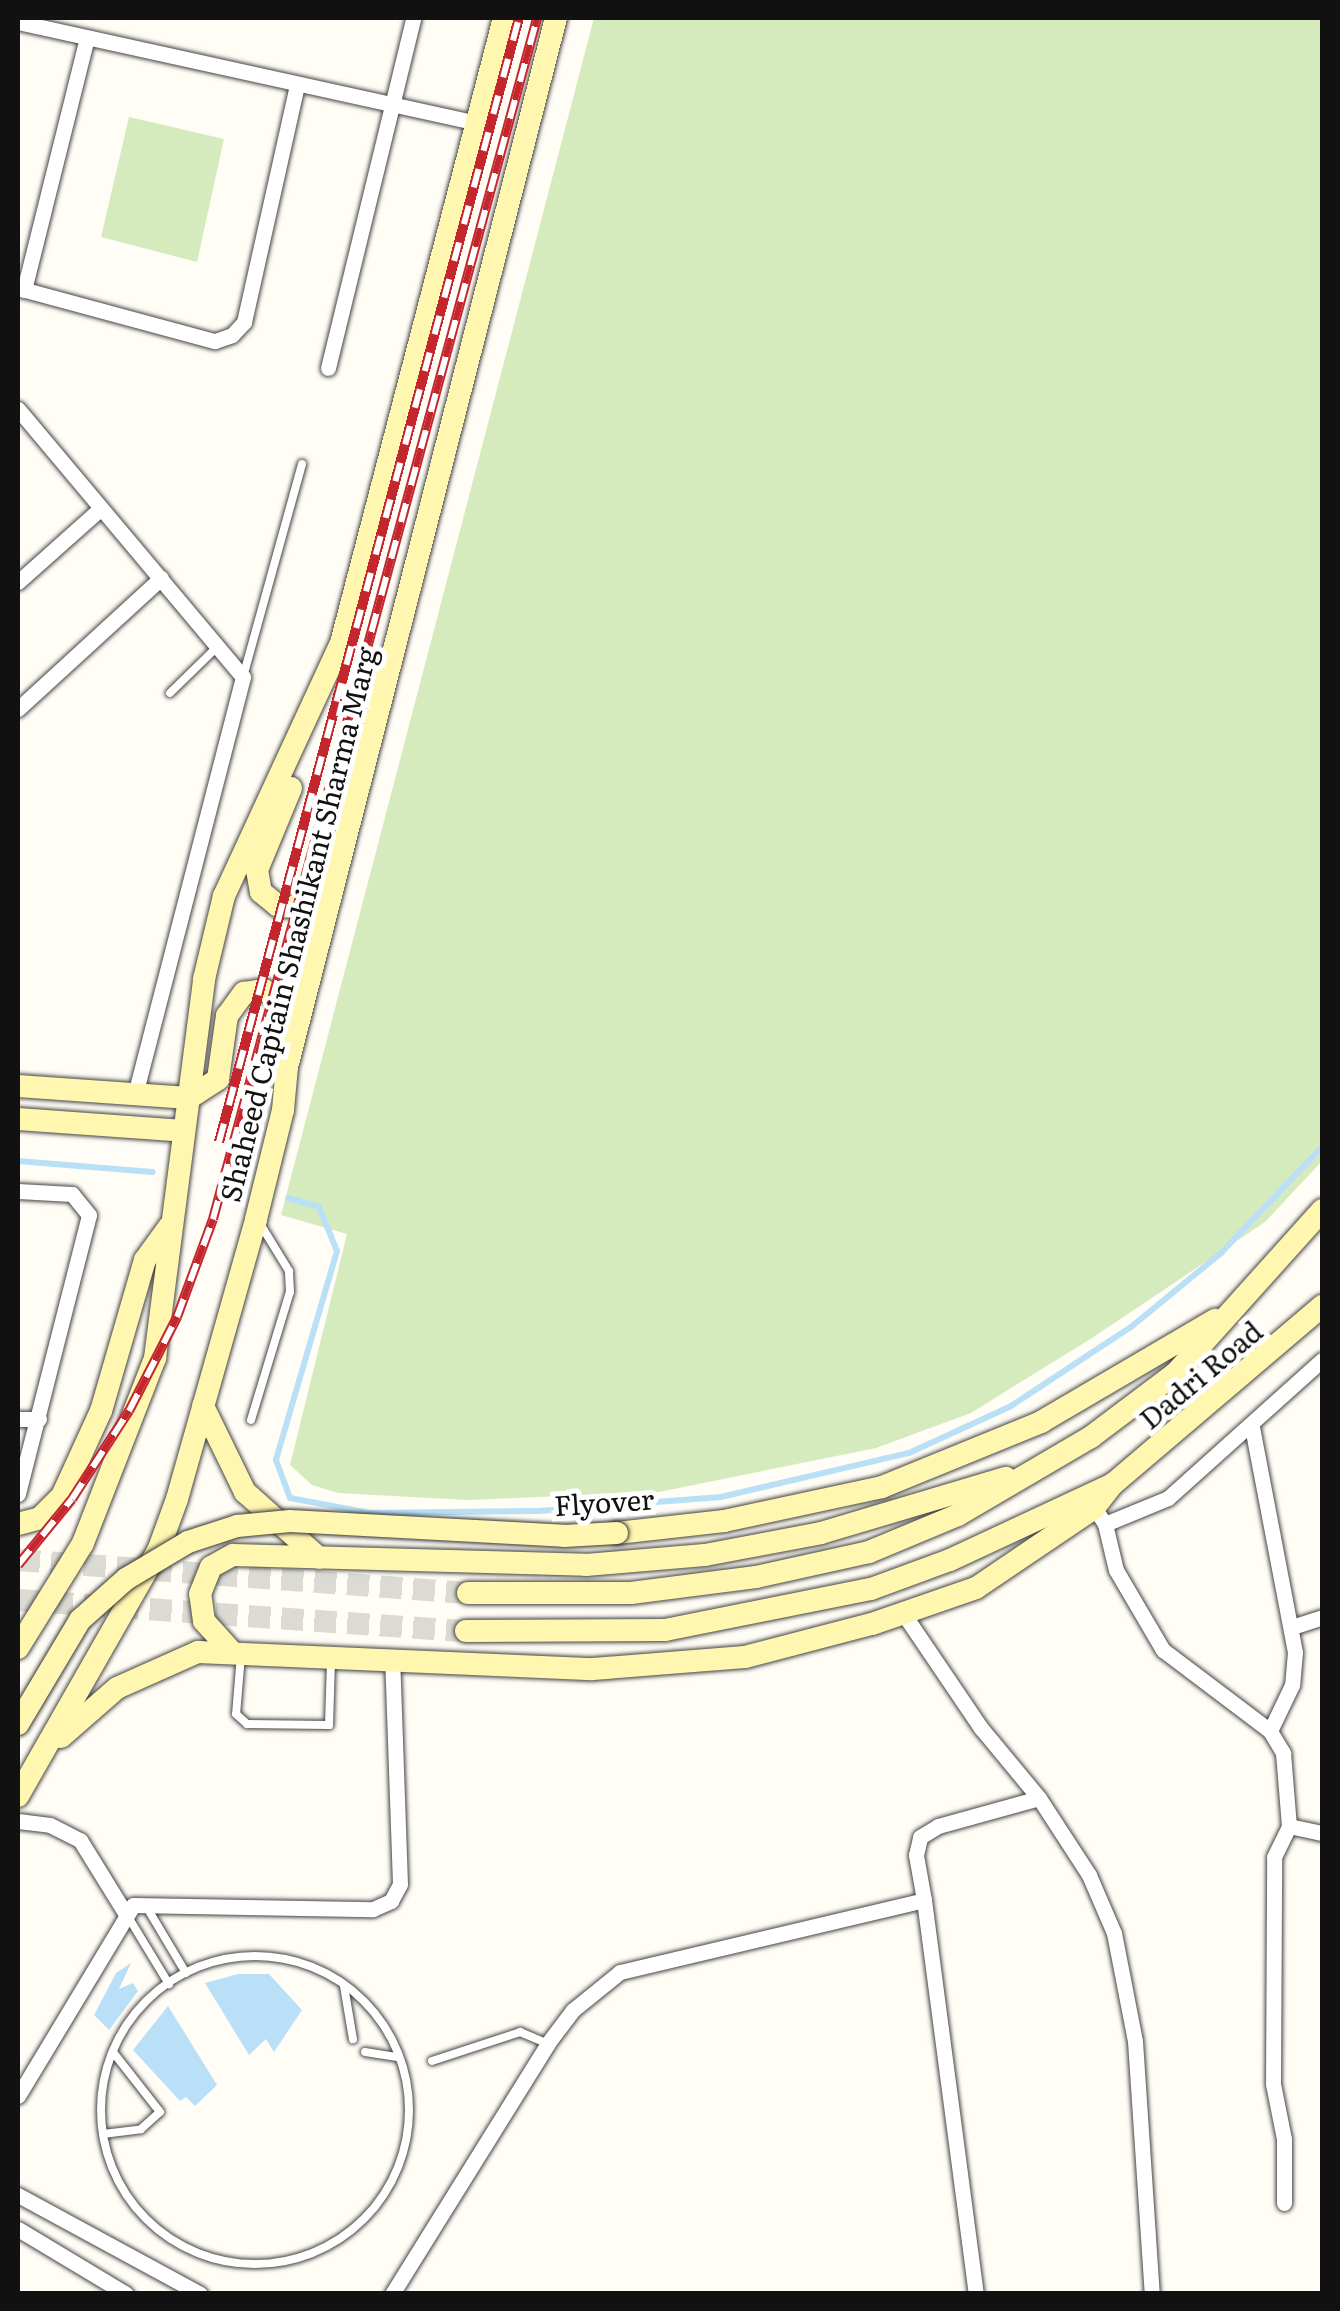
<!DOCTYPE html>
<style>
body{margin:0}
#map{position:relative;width:1340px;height:2311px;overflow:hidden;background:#fffdf5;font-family:Literata,serif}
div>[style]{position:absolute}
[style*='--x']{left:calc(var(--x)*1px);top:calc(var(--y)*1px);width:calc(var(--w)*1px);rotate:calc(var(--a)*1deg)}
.green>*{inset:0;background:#d5ebbd}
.water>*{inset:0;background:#b9e0f7}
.stream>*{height:6px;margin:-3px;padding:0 3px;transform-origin:3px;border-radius:3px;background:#b9e0f7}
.secondary-tunnel>*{height:22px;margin-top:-11px;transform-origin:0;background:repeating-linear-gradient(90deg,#dbdad3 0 22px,transparent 0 33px)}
.roads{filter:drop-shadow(0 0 2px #444) drop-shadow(0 0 2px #444)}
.lane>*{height:8px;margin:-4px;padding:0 4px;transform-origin:4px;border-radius:4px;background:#fff}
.lane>.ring{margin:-4px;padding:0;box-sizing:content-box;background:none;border:8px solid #fff;border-radius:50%}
.street>*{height:15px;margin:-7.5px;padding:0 7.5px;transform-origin:7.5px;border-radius:7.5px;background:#fff}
.secondary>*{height:22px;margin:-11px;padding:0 11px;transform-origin:11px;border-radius:11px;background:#fff6b0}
.rail>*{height:10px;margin-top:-5px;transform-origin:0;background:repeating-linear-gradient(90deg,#fff 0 19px,#c4262e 0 38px);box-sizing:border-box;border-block:2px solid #c4262e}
.bridges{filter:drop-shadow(0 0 2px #333) drop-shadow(0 0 2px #333)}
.secondary-bridge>*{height:22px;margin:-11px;padding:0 11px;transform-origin:11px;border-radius:11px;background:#fff6b0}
span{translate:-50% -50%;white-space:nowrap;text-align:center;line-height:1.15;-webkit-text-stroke:10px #fff;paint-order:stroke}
.street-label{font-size:28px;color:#111}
.frame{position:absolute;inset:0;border:20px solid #111;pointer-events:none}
</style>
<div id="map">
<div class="green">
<i style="clip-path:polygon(594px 18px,1322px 18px,1322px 1161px,1265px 1222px,1092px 1338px,971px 1413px,876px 1448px,659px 1492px,468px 1500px,338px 1493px,312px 1485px,290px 1465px,347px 1234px,281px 1215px)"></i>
<i style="clip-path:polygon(129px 117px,224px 139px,197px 262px,101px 237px)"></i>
</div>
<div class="water">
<i style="clip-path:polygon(131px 1963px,119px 1989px,133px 1983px,138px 1991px,109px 2030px,94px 2015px,116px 1973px)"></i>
<i style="clip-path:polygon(238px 1974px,269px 1974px,302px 2010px,274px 2052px,266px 2039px,249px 2055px,205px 1983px)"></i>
<i style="clip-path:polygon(168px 2006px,217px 2085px,195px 2106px,186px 2097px,180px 2101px,133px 2050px)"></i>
</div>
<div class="stream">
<i style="--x:18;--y:1161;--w:135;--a:4.7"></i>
<i style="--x:288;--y:1198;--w:32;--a:16"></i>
<i style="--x:319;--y:1207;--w:48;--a:67.8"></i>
<i style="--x:337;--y:1251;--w:218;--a:106.3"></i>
<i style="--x:276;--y:1460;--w:40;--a:69.8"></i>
<i style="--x:290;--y:1498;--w:81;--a:10.6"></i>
<i style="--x:370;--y:1513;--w:169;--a:-0.7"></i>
<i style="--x:539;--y:1511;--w:183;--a:-4.4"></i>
<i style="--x:721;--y:1497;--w:193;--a:-13.2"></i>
<i style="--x:909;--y:1453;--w:112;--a:-24.7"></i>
<i style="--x:1011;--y:1406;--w:144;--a:-33.4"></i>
<i style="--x:1131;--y:1327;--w:117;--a:-39.4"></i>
<i style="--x:1221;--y:1253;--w:146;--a:-46.4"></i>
</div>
<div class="secondary-tunnel">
<i style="--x:18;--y:1560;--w:451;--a:4.2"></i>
<i style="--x:18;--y:1600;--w:449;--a:4"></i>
</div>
<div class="roads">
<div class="lane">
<i style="--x:243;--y:677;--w:221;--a:-74.5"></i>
<i style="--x:170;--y:693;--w:66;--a:-44.4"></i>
<i style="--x:251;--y:1420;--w:134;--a:-73.1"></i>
<i style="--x:290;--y:1292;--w:21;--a:-93"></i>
<i style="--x:289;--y:1271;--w:57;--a:-121.5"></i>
<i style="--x:241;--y:1655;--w:59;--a:94.8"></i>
<i style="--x:236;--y:1714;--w:15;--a:42"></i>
<i style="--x:247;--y:1724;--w:82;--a:0.7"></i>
<i style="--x:329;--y:1725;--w:62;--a:-88.2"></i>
<i style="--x:146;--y:1906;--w:78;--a:59.2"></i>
<i style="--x:127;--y:1915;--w:81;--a:58.7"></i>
<i class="ring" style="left:101px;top:1956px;width:300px;height:300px"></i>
<i style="--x:344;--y:1986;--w:54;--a:80.4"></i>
<i style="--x:365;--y:2052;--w:33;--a:9"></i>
<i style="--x:432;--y:2061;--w:93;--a:-18.2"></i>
<i style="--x:520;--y:2032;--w:28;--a:23"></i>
<i style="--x:103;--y:2134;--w:38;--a:-7"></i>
<i style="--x:141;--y:2129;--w:25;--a:-42"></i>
<i style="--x:160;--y:2112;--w:76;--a:-128.1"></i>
</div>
<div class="street">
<i style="--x:18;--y:22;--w:470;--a:12.4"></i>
<i style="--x:18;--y:288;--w:204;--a:15.1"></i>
<i style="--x:215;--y:341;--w:18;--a:-19"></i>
<i style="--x:232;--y:335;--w:18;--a:-47"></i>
<i style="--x:244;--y:322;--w:244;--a:-77.4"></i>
<i style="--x:24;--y:290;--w:260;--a:-76"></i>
<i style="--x:328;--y:368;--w:360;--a:-76.3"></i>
<i style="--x:18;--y:409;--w:350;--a:50"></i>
<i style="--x:243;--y:677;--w:432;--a:104.5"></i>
<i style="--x:18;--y:582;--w:111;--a:-41.7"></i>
<i style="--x:18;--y:709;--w:194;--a:-42.5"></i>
<i style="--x:18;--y:1191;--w:54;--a:3.2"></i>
<i style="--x:72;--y:1194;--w:27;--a:51"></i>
<i style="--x:89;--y:1215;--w:288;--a:104.3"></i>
<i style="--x:18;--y:1419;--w:21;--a:0"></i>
<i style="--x:1252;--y:1427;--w:229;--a:79.2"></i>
<i style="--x:1295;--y:1652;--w:33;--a:95"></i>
<i style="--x:1292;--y:1685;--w:51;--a:115.6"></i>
<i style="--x:1094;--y:1508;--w:19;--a:55"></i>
<i style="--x:1105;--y:1524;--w:47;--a:76.6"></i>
<i style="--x:1116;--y:1570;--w:93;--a:59.6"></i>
<i style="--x:1163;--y:1650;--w:134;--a:37.1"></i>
<i style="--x:1270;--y:1731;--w:26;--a:59"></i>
<i style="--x:1283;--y:1753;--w:73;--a:85.3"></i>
<i style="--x:1289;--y:1826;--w:34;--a:12"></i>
<i style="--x:1105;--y:1524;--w:68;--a:-22.4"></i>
<i style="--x:1168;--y:1498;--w:207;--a:-41.9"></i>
<i style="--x:903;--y:1613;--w:139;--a:55.9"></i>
<i style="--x:981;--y:1728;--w:91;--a:50.4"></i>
<i style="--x:1039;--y:1798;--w:92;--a:57"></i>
<i style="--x:1089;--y:1875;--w:63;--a:66.7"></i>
<i style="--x:1114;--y:1933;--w:110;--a:79"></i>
<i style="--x:1135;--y:2041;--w:254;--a:86.2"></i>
<i style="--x:1292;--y:1627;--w:32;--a:-18"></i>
<i style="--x:18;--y:1821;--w:32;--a:7"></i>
<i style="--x:50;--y:1825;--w:34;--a:27"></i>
<i style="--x:80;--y:1840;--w:86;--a:58.3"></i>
<i style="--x:924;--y:1900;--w:46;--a:-100.1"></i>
<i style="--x:916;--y:1855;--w:18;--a:-77"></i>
<i style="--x:920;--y:1837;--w:21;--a:-31"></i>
<i style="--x:938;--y:1826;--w:105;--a:-15.5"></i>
<i style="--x:18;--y:2096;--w:223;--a:-58.9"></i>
<i style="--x:133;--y:1905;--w:240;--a:1"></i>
<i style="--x:373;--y:1909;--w:20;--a:-24"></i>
<i style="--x:391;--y:1901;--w:19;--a:-62"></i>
<i style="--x:400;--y:1884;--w:227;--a:-92"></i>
<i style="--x:18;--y:2195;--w:207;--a:28.5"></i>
<i style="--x:1284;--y:2203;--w:64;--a:-90"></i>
<i style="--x:1284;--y:2139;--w:56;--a:-101.3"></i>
<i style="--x:1273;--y:2084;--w:227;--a:-89.7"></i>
<i style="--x:1274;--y:1857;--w:34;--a:-64"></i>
<i style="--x:18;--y:2229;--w:126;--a:31"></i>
<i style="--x:392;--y:2294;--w:296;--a:-58.1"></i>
<i style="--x:548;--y:2043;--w:41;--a:-52.9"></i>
<i style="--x:573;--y:2010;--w:60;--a:-39"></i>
<i style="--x:620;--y:1972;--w:312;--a:-13.3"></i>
<i style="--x:924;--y:1900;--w:397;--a:82.5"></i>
</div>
<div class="secondary">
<i style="--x:291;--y:788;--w:89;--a:112.5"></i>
<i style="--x:257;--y:870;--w:22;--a:80"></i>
<i style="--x:261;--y:892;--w:22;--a:39"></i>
<i style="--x:278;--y:906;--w:22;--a:3"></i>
<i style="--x:300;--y:907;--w:22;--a:-32"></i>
<i style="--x:319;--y:895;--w:24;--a:-66"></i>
<i style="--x:18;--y:1086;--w:171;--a:4"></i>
<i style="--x:189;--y:1098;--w:35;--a:-33"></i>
<i style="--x:218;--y:1079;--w:64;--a:-81.9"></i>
<i style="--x:227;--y:1016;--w:29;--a:-54"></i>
<i style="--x:244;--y:993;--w:20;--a:-9"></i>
<i style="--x:264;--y:990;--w:20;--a:30"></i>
<i style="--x:281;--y:1000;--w:38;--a:78"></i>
<i style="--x:18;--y:1119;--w:166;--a:4.1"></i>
<i style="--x:203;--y:1406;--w:96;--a:64"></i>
<i style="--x:245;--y:1492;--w:99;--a:41.7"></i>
<i style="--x:18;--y:1524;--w:23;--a:-15"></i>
<i style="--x:40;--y:1518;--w:31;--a:-45"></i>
<i style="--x:62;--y:1496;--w:94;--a:-65.4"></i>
<i style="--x:101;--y:1411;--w:157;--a:-73.8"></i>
<i style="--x:145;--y:1260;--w:41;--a:-54"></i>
<i style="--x:617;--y:1533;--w:108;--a:-6.4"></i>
<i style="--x:724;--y:1521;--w:162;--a:-12.1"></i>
<i style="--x:882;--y:1487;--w:172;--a:-22.2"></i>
<i style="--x:1041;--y:1422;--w:202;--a:-30.4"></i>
<i style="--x:468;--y:1593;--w:163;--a:0"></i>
<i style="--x:631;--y:1593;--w:126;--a:-7.3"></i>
<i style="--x:756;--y:1577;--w:116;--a:-12.5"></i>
<i style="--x:869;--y:1552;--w:96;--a:-22.6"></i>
<i style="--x:958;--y:1515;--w:154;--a:-30.4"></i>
<i style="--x:1091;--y:1437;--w:106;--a:-37"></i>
<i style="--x:1176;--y:1373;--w:219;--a:-48.1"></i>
<i style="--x:466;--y:1631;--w:199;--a:-0.3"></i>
<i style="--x:665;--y:1630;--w:210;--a:-11.3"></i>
<i style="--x:871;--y:1589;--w:84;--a:-20.2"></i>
<i style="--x:950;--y:1560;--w:180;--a:-25"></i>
<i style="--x:1113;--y:1484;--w:275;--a:-40.4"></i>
<i style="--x:18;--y:1648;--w:123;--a:-58.2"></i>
<i style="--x:83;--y:1543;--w:199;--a:-68.7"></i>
<i style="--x:155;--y:1358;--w:382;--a:-82.6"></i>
<i style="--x:204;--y:979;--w:85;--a:-76.5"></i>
<i style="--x:224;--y:896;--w:279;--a:-65.2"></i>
<i style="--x:341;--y:643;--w:646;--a:-75.38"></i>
<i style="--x:232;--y:1652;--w:42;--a:-132.1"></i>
<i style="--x:204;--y:1621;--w:27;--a:-98"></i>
<i style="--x:200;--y:1594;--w:29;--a:-68"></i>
<i style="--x:211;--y:1567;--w:25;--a:-29"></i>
<i style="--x:233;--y:1555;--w:353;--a:1.6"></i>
<i style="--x:586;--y:1565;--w:119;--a:-4.8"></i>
<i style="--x:705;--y:1555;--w:118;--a:-10.7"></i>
<i style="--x:821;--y:1533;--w:193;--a:-16.6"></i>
<i style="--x:61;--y:1737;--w:74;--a:-41.2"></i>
<i style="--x:117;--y:1688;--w:89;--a:-24"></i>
<i style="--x:198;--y:1652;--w:395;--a:2.5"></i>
<i style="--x:593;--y:1669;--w:152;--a:-4.5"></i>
<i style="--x:745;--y:1657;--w:131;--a:-14.6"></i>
<i style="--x:872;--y:1624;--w:110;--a:-19.1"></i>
<i style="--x:976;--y:1588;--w:143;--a:-34.1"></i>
<i style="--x:1094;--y:1508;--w:31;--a:-52"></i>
<i style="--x:18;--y:1796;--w:282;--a:-60.3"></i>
<i style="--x:158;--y:1551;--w:55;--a:-69.9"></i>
<i style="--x:177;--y:1499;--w:291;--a:-74.2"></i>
<i style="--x:256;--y:1219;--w:112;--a:-76.1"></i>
<i style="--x:283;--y:1110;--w:43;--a:-84.7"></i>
<i style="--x:287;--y:1067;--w:1083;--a:-75.62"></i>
</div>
</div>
<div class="rail">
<i style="--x:219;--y:1142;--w:1163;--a:-75.06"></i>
<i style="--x:18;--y:1565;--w:85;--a:-50.7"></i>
<i style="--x:72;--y:1499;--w:105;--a:-57.1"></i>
<i style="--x:129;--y:1411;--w:106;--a:-62.9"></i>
<i style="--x:177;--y:1317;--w:104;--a:-69.8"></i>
<i style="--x:213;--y:1219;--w:1244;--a:-74.9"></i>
</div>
<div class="bridges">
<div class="secondary-bridge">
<i style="--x:18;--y:1724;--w:121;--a:-59.2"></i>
<i style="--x:80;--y:1620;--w:62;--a:-41.7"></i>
<i style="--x:126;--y:1579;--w:72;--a:-30.8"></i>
<i style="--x:188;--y:1542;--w:52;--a:-18.1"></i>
<i style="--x:237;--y:1526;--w:53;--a:-5.4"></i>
<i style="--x:290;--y:1521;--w:274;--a:3.1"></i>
<i style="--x:564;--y:1536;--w:53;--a:-3.2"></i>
</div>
</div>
<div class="street-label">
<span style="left:297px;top:924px;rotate:-76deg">Shaheed Captain Shashikant Sharma Marg</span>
<span style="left:1200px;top:1374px;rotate:-40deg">Dadri Road</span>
<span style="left:604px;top:1501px;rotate:-4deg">Flyover</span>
</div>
<div class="frame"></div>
</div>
